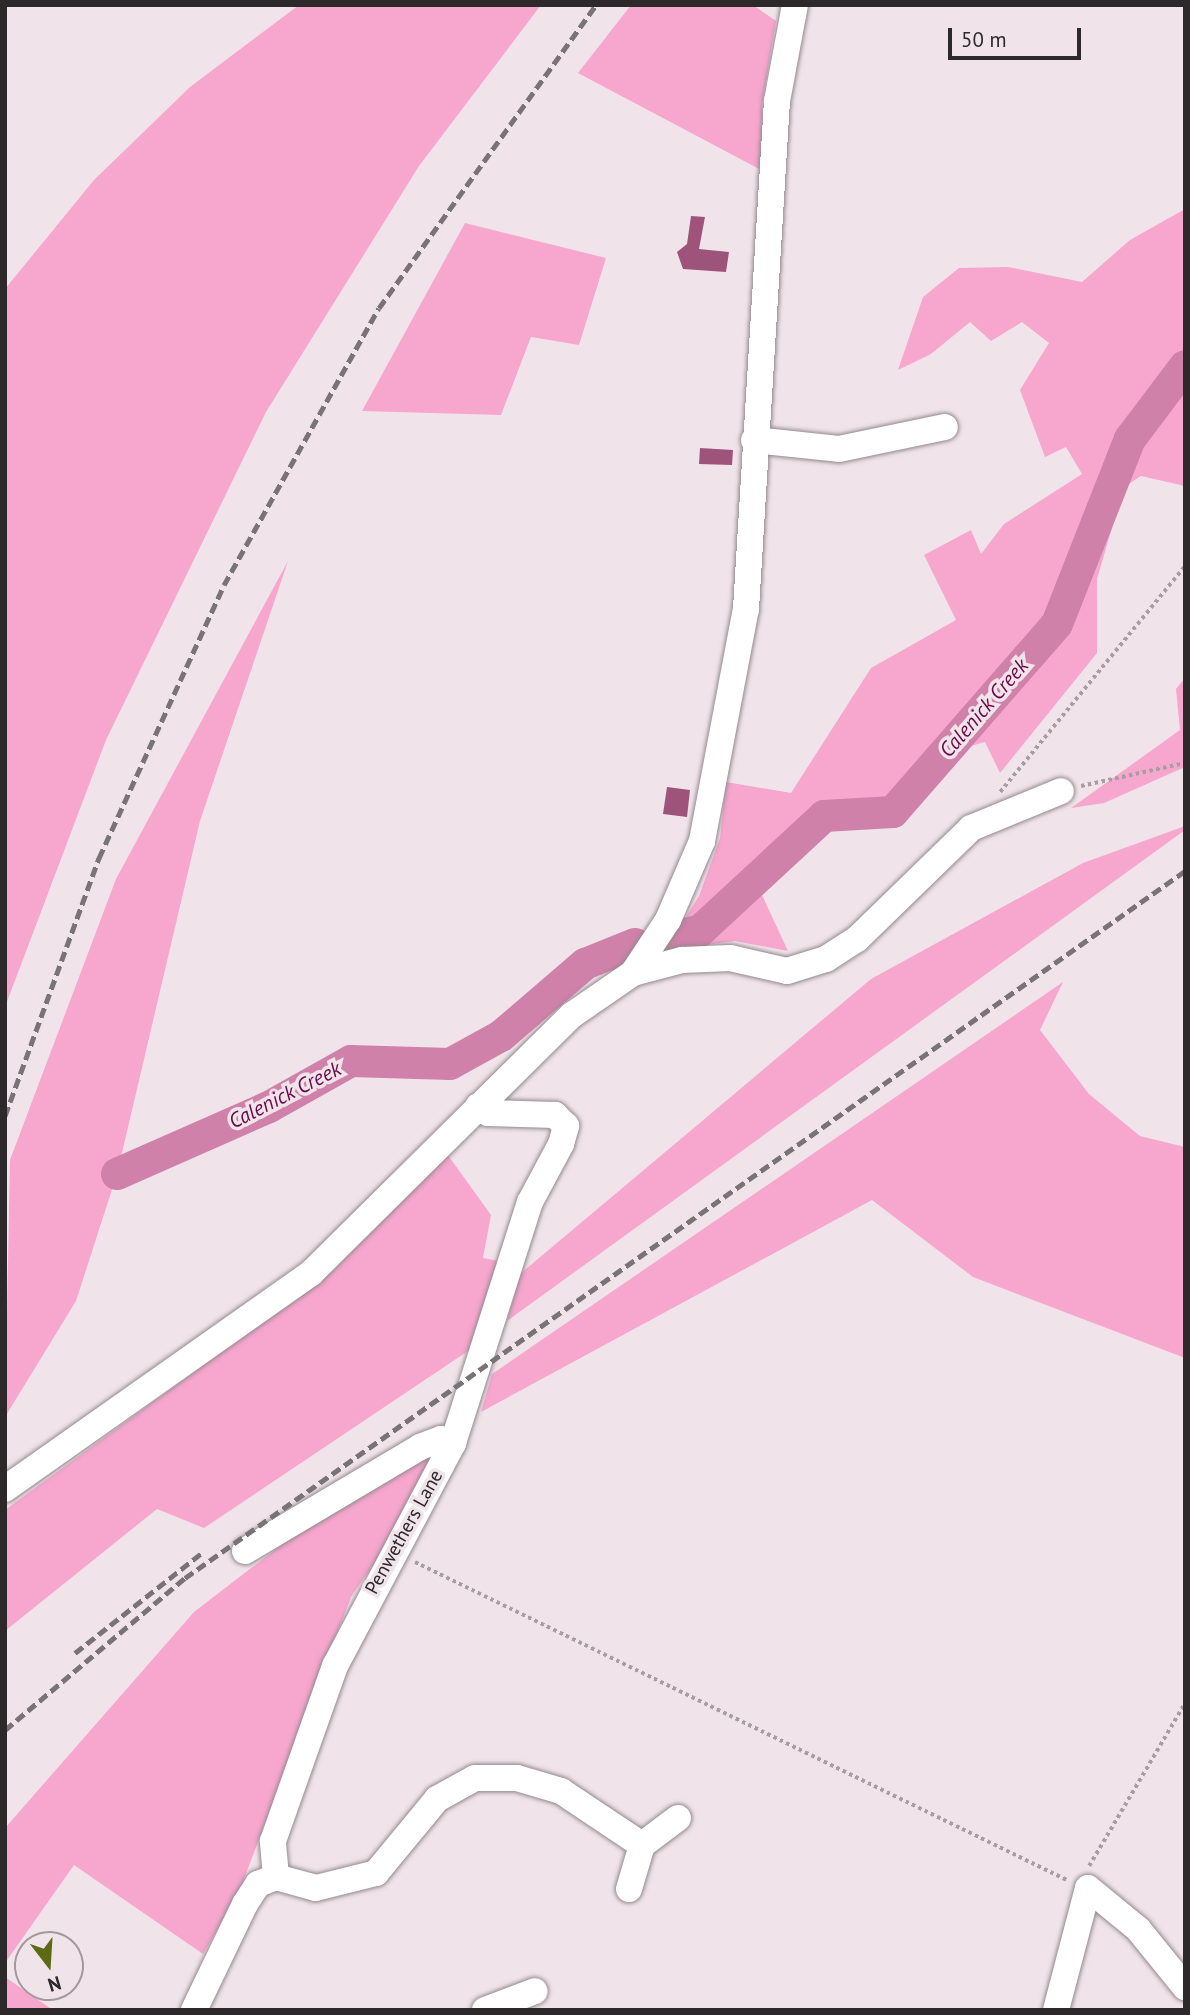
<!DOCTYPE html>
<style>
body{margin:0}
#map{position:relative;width:1190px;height:2015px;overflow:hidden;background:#f0e4ea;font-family:"PT Sans",sans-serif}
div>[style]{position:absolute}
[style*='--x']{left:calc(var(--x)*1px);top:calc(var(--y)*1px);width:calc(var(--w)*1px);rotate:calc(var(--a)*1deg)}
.green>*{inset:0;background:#f7a6ce}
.river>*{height:32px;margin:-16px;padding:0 16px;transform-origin:16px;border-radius:16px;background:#d081a9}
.building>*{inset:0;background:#9e537a}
.path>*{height:3.5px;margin-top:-1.75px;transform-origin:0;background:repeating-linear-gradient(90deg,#a79ea3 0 3.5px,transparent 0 7px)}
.roads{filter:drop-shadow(0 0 2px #93898d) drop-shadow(0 0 2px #93898d)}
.minor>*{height:26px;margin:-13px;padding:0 13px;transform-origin:13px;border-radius:13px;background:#fff}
.rail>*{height:5px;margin-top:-2.5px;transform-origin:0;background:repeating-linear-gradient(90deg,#7a7376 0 10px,transparent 0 15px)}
span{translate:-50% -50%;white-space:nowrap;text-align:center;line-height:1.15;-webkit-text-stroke:7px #f0e4ea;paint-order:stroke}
.street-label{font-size:19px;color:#2d282a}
.water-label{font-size:21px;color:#6a0947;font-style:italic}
.frame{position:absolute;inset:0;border:7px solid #2d282a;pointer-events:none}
.north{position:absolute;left:14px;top:1931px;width:70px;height:70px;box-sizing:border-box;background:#f0e4ea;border:2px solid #a2999d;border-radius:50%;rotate:163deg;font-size:19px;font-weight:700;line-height:28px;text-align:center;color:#2d282a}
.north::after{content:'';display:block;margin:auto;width:24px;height:32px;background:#5c6a13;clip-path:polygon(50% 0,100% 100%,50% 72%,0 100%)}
.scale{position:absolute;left:948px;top:28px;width:133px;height:32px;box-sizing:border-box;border:4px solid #2d282a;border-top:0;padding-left:9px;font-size:21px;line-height:24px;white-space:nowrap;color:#2d282a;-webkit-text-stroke:5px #f0e4ea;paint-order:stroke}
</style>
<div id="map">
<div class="green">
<i style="clip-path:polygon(299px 5px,541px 5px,419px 166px,266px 412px,106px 740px,5px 1007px,5px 289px,94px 180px,190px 87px)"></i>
<i style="clip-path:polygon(631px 5px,753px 5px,776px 21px,762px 105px,763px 171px,578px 73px)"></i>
<i style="clip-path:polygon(1185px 209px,1185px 486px,1141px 476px,1124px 487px,1097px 579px,1097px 653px,1000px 773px,985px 742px,967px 747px,909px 814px,828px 831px,762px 895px,788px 951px,735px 941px,675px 949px,674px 936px,699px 896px,720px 838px,726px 782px,791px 793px,871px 668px,956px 620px,924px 555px,971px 530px,981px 554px,1004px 524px,1082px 474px,1066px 447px,1045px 457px,1020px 390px,1049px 343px,1022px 322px,991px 341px,970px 322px,931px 354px,898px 370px,923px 297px,959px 268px,1008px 267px,1082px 282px,1130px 240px)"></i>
<i style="clip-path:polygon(465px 223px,606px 258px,579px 345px,531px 337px,501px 415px,362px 411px)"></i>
<i style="clip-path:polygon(288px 561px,200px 821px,117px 1174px,76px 1301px,5px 1417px,10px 1160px,116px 879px)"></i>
<i style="clip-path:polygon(1185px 678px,1185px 767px,1104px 803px,1071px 808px,1180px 730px,1176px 689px)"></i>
<i style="clip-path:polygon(1185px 826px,1185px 830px,507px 1321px,520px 1274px,871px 979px,1083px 863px)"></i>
<i style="clip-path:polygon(1063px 982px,1040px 1030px,1089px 1094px,1140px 1136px,1185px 1147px,1185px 1358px,973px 1277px,872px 1200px,481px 1412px,492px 1374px)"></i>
<i style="clip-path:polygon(445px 1151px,491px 1215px,483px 1258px,503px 1262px,474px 1347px,204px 1528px,157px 1509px,5px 1631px,5px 1510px,334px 1270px)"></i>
<i style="clip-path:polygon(436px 1448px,395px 1533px,351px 1597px,239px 1892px,203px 1954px,74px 1865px,5px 1963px,5px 1828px,194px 1612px,341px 1499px)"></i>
<i style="clip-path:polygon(5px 1977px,53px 2010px,5px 2010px)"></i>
</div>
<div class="river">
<i style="--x:674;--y:936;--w:26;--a:-11"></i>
<i style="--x:700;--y:931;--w:169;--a:-42.8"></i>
<i style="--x:824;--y:816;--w:69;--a:-3.3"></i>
<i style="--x:893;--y:812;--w:249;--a:-48.9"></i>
<i style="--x:1057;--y:624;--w:199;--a:-68.5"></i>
<i style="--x:1130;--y:439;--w:91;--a:-53"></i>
<i style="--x:117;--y:1174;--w:166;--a:-23.8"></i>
<i style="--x:269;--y:1107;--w:94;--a:-29.3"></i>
<i style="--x:351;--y:1061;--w:99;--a:1.7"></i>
<i style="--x:450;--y:1064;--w:58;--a:-28.8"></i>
<i style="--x:501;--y:1036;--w:111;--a:-40.6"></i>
<i style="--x:585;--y:964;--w:54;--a:-21.8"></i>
</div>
<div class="building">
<i style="clip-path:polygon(691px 216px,705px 217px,699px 249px,729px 252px,726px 272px,683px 269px,677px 252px,687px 244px)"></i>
<i style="clip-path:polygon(700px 448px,733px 450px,732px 465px,699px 464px)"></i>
<i style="clip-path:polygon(667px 787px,690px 790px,687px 817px,663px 814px)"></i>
</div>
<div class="path">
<i style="--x:1081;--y:786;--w:107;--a:-12.5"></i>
<i style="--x:1000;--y:792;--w:292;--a:-50.7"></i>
<i style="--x:415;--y:1562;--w:728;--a:26"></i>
<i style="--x:1089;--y:1866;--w:189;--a:-59.5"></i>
</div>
<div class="roads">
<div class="minor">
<i style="--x:754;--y:440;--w:85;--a:6"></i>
<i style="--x:839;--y:449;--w:108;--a:-11.7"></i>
<i style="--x:633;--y:973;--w:51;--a:-14.9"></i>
<i style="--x:682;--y:960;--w:48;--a:-2.4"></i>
<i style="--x:730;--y:958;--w:58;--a:12.8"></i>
<i style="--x:787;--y:971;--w:41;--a:-17.1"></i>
<i style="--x:826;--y:959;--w:37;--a:-33"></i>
<i style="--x:857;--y:939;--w:159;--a:-44.2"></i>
<i style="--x:971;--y:828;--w:97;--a:-22.3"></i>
<i style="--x:5;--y:1489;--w:375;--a:-35.2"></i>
<i style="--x:311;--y:1273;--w:367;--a:-44.7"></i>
<i style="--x:572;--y:1015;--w:74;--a:-34.5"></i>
<i style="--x:633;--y:973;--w:64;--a:-56.6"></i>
<i style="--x:668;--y:920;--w:86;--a:-66.7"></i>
<i style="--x:702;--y:841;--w:236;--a:-79.3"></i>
<i style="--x:746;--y:609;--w:509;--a:-86.51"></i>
<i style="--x:777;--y:101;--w:98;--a:-79.4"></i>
<i style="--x:245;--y:1551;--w:204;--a:-30.7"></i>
<i style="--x:420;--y:1447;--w:22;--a:-21"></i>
<i style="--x:441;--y:1439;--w:13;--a:18"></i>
<i style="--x:276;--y:1877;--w:41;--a:15.4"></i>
<i style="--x:316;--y:1888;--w:62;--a:-14"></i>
<i style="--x:376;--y:1873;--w:96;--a:-50.5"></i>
<i style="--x:437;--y:1799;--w:43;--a:-28.9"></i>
<i style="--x:475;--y:1778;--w:42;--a:0"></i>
<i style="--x:517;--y:1778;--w:46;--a:16.5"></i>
<i style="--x:561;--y:1791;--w:97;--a:33.7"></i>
<i style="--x:629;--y:1889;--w:46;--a:-73.5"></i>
<i style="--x:642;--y:1845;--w:45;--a:-36.9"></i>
<i style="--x:194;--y:2010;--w:118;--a:-64.3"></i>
<i style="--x:245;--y:1904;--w:24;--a:-57"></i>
<i style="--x:258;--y:1884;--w:19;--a:-21"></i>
<i style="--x:276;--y:1877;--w:36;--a:-95"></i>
<i style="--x:273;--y:1841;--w:186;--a:-70.5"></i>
<i style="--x:335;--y:1666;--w:252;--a:-62.1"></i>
<i style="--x:453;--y:1443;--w:253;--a:-72.3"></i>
<i style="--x:530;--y:1202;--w:66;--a:-61.9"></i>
<i style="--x:561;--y:1144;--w:19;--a:-74"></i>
<i style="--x:566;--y:1126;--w:16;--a:-135"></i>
<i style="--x:555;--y:1115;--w:67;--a:-178.3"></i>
<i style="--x:488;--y:1113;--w:12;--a:-145"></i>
<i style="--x:485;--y:2010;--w:53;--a:-20.8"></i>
<i style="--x:1056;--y:2010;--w:126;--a:-75.3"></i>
<i style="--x:1088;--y:1888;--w:65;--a:39.4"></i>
<i style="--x:1138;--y:1929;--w:75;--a:51"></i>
</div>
</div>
<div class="rail">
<i style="--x:5;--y:1116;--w:275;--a:-70"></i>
<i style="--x:99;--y:858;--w:300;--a:-65.4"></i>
<i style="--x:224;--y:585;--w:317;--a:-60.8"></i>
<i style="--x:379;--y:308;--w:373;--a:-54.4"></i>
<i style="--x:75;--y:1653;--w:164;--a:-38.3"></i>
<i style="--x:5;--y:1730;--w:236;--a:-40.2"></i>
<i style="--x:185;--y:1578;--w:1225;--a:-35.26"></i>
</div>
<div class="street-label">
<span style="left:404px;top:1532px;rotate:-61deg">Penwethers Lane</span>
</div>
<div class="water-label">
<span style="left:984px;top:708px;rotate:-49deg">Calenick Creek</span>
<span style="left:285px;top:1095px;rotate:-27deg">Calenick Creek</span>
</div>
<div class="frame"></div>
<div class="north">N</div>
<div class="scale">50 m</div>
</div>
